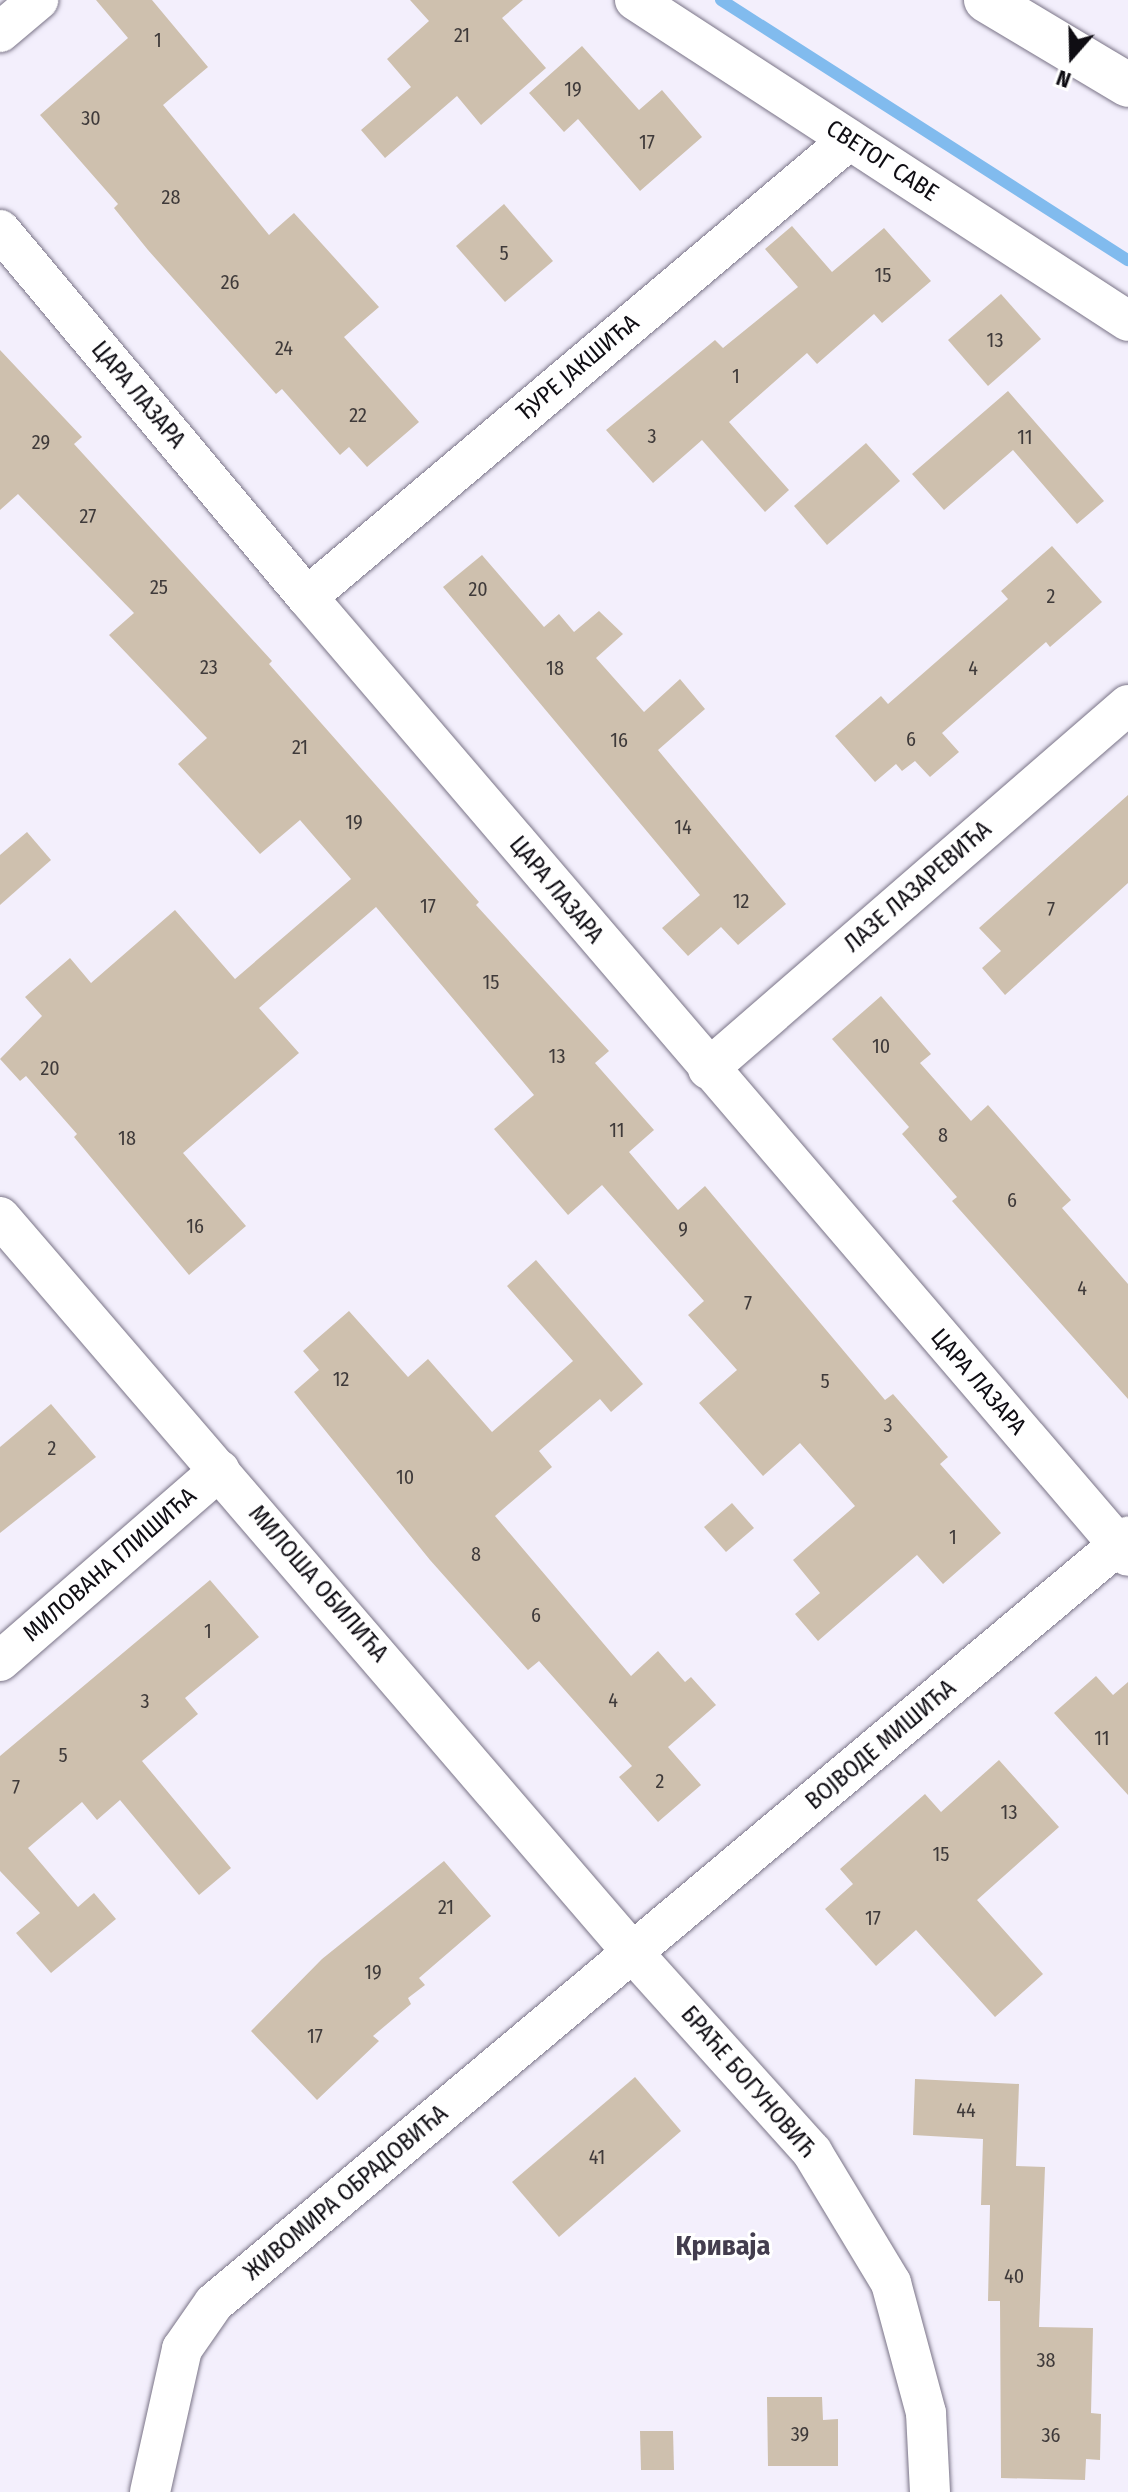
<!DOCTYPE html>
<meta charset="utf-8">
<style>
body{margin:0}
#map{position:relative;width:1128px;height:2492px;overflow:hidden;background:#f3effc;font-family:"Fira Sans Condensed",sans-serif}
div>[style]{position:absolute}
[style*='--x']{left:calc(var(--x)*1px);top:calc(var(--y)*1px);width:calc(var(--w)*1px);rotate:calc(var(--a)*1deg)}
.stream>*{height:12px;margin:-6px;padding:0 6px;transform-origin:6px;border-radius:6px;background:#81bbee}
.building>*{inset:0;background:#cec0ae}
.roads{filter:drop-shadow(0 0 2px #7a7487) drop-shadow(0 0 2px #7a7487)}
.street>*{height:40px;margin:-20px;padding:0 20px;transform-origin:20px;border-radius:20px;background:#fff}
.primary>*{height:44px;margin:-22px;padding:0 22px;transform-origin:22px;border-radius:22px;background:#fff}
span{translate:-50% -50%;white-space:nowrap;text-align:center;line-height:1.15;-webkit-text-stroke:6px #fff;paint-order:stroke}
.number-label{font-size:20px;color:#3f3a3a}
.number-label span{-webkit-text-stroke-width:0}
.street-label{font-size:24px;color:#0f0d13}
.quarter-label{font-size:28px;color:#433d4e;font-weight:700}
.north{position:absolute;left:1032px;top:16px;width:80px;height:80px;-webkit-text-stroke:6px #fff;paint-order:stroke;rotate:200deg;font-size:22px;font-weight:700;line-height:32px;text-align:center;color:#0f0d13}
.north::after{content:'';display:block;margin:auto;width:28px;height:36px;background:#0f0d13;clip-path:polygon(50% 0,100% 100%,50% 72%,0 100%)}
</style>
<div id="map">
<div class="stream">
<i style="--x:721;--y:0;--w:483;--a:32.6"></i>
</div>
<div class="building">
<i style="clip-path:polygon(96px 0,152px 0,208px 67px,163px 105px,269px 235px,294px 213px,379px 307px,344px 337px,419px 422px,367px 467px,349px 447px,340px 455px,282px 389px,276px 394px,148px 250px,114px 208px,118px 204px,40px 115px,128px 38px)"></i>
<i style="clip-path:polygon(410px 0,523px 0,502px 18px,546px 68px,481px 125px,457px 96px,385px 158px,361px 130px,411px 87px,387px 59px,429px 21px)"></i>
<i style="clip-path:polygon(582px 46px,639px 110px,662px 90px,702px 137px,640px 191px,578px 119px,564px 132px,529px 93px)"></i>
<i style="clip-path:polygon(504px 204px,553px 261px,505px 302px,456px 246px)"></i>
<i style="clip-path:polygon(792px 226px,832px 272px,884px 228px,931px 281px,882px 323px,874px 314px,817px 364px,807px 353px,729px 422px,789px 490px,765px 512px,702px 440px,653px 483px,606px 430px,715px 340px,723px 348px,798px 287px,765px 249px)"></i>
<i style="clip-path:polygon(1001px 294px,1041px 339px,988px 386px,948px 340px)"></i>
<i style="clip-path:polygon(0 350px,82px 437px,74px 444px,272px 661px,269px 664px,479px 902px,476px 905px,609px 1051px,595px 1063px,654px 1130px,629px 1152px,678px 1210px,705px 1186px,885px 1400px,893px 1394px,948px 1457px,940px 1464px,1001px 1533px,943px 1584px,917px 1555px,818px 1641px,795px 1614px,820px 1593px,793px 1560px,855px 1506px,800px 1443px,763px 1476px,699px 1403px,737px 1370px,688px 1315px,704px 1301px,602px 1185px,568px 1215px,494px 1129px,534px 1095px,376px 907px,259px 1008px,299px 1053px,183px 1153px,246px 1226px,189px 1275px,74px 1137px,77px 1134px,26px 1076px,20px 1081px,0 1059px,42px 1016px,25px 997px,70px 958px,91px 983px,175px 910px,235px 979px,351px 879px,300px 820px,260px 854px,178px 764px,207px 738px,109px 635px,134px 613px,18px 494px,0 510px)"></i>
<i style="clip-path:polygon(1008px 391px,1104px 501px,1077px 524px,1013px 450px,944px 510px,912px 474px)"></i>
<i style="clip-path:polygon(866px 443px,900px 481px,827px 545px,794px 506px)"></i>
<i style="clip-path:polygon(1052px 546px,1102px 602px,1050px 647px,1046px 642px,942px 733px,959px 752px,930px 777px,915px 761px,902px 771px,896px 764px,875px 782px,835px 736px,881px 696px,888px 704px,1008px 599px,1001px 591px)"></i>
<i style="clip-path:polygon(482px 555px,544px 627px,559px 614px,574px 632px,599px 611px,623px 634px,596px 658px,644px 712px,680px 679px,705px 709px,658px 750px,786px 904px,738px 945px,721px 927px,688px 956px,662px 928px,700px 895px,443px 587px)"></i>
<i style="clip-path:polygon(1128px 795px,1128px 883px,1005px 995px,982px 968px,1001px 951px,979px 928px)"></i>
<i style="clip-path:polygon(27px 832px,51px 860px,0 905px,0 855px)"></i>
<i style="clip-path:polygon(881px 996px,931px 1054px,920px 1063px,971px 1121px,988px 1105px,1071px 1200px,1062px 1208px,1128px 1284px,1128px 1399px,952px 1201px,957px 1197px,902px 1134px,909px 1127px,832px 1039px)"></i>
<i style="clip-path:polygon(536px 1260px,643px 1384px,611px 1412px,600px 1399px,539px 1451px,552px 1467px,495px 1516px,631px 1676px,658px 1651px,685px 1682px,691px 1677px,716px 1705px,668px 1747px,701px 1785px,658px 1822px,619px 1777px,632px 1766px,539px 1661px,528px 1670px,430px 1560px,294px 1392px,319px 1370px,303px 1351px,349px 1311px,408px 1377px,428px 1359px,492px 1432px,573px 1361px,507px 1286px)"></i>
<i style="clip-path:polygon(51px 1404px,96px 1457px,0 1533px,0 1447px)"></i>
<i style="clip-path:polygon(732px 1503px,754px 1528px,726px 1552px,704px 1527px)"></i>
<i style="clip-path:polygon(210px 1580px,259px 1637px,185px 1698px,198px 1714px,142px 1761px,231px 1868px,199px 1895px,120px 1800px,97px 1820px,82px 1802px,28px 1848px,78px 1907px,94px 1893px,116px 1919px,51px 1973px,16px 1933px,40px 1913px,0 1871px,0 1756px)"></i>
<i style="clip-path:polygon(1096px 1676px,1113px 1695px,1128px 1682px,1128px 1795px,1054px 1713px)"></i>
<i style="clip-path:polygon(999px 1760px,1059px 1827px,977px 1900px,1043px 1974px,995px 2017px,916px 1930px,876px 1966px,825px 1909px,853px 1884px,840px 1869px,925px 1794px,941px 1812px)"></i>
<i style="clip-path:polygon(444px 1861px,491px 1916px,419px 1978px,425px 1985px,408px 1998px,411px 2004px,373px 2036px,379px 2041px,317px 2100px,251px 2031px,322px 1959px)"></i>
<i style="clip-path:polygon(635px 2077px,681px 2131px,559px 2237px,512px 2182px)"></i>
<i style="clip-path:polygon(915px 2079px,1019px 2084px,1016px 2166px,1045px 2167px,1039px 2327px,1093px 2328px,1091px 2413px,1101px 2414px,1100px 2460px,1086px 2459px,1085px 2480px,1001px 2478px,1000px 2301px,988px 2301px,990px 2205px,981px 2205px,983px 2139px,913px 2135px)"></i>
<i style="clip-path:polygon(767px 2397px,822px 2397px,823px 2420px,838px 2419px,838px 2466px,768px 2466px)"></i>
<i style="clip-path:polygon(640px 2431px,673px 2431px,674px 2470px,641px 2470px)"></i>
</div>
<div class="roads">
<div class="street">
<i style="--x:635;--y:0;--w:588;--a:33.07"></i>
<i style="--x:0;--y:32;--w:50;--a:-40.1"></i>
<i style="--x:0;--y:230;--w:478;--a:50.1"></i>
<i style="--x:307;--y:597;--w:1262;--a:49.43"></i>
<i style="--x:307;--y:597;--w:709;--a:-40.14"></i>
<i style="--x:708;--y:1069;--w:556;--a:-40.91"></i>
<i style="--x:0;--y:1217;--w:971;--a:49.3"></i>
<i style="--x:633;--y:1953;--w:268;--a:48"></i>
<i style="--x:812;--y:2152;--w:153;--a:58.9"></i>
<i style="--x:891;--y:2283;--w:135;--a:74.9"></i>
<i style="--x:926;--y:2413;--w:79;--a:87.1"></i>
<i style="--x:0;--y:1661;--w:291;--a:-41"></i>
<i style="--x:150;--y:2492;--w:147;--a:-77.4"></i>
<i style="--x:182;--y:2349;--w:56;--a:-55.2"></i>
<i style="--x:214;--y:2303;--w:1193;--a:-39.97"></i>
</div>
<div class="primary">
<i style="--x:986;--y:0;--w:165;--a:30.9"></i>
</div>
</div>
<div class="number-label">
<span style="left:462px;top:35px">21</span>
<span style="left:158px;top:40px">1</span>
<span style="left:573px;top:89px">19</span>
<span style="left:91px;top:118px">30</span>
<span style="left:647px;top:142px">17</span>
<span style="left:171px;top:197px">28</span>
<span style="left:504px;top:253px">5</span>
<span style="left:883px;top:275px">15</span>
<span style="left:230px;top:282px">26</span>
<span style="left:995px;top:340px">13</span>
<span style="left:284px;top:348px">24</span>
<span style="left:736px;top:376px">1</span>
<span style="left:358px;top:415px">22</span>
<span style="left:652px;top:436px">3</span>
<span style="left:1025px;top:437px">11</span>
<span style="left:41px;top:442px">29</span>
<span style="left:88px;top:516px">27</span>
<span style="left:159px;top:587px">25</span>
<span style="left:478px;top:589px">20</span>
<span style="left:1051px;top:596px">2</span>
<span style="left:209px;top:667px">23</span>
<span style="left:555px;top:668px">18</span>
<span style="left:973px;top:668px">4</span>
<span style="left:911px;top:739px">6</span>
<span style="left:619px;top:740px">16</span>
<span style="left:300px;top:747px">21</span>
<span style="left:354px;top:822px">19</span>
<span style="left:683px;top:827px">14</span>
<span style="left:741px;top:901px">12</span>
<span style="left:428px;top:906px">17</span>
<span style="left:1051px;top:909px">7</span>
<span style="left:491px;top:982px">15</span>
<span style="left:881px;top:1046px">10</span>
<span style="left:557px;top:1056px">13</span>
<span style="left:50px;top:1068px">20</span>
<span style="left:617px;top:1130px">11</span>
<span style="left:943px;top:1135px">8</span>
<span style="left:127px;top:1138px">18</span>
<span style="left:1012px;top:1200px">6</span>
<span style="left:195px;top:1226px">16</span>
<span style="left:683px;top:1229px">9</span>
<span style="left:1082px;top:1288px">4</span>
<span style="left:748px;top:1303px">7</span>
<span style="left:341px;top:1379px">12</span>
<span style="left:825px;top:1381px">5</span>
<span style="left:888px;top:1425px">3</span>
<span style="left:52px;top:1448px">2</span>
<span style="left:405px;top:1477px">10</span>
<span style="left:953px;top:1537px">1</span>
<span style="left:476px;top:1554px">8</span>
<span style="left:536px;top:1615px">6</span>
<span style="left:208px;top:1631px">1</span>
<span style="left:613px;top:1700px">4</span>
<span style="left:145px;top:1701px">3</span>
<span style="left:1102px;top:1738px">11</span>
<span style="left:63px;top:1755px">5</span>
<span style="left:660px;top:1781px">2</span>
<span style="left:16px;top:1787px">7</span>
<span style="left:1009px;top:1812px">13</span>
<span style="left:941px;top:1854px">15</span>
<span style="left:446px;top:1907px">21</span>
<span style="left:873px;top:1918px">17</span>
<span style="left:373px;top:1972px">19</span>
<span style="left:315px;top:2036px">17</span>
<span style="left:966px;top:2110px">44</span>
<span style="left:597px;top:2157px">41</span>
<span style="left:1014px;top:2276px">40</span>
<span style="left:1046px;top:2360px">38</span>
<span style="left:800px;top:2434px">39</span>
<span style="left:1051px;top:2435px">36</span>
</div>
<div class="street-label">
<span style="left:882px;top:161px;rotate:33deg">СВЕТОГ САВЕ</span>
<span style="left:578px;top:368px;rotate:-40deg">ЂУРЕ ЈАКШИЋА</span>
<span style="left:138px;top:395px;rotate:50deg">ЦАРА ЛАЗАРА</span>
<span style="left:918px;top:887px;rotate:-41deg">ЛАЗЕ ЛАЗАРЕВИЋА</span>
<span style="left:556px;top:890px;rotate:50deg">ЦАРА ЛАЗАРА</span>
<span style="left:978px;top:1382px;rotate:49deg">ЦАРА ЛАЗАРА</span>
<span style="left:110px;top:1565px;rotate:-41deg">МИЛОВАНА ГЛИШИЋА</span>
<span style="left:318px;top:1584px;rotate:49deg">МИЛОША ОБИЛИЋА</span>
<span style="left:881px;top:1745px;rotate:-40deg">ВОЈВОДЕ МИШИЋА</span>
<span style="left:748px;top:2082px;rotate:49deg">БРАЋЕ БОГУНОВИЋ</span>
<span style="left:346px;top:2193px;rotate:-40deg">ЖИВОМИРА ОБРАДОВИЋА</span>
</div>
<div class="quarter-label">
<span style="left:723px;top:2246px">Криваја</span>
</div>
<div class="north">N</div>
</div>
